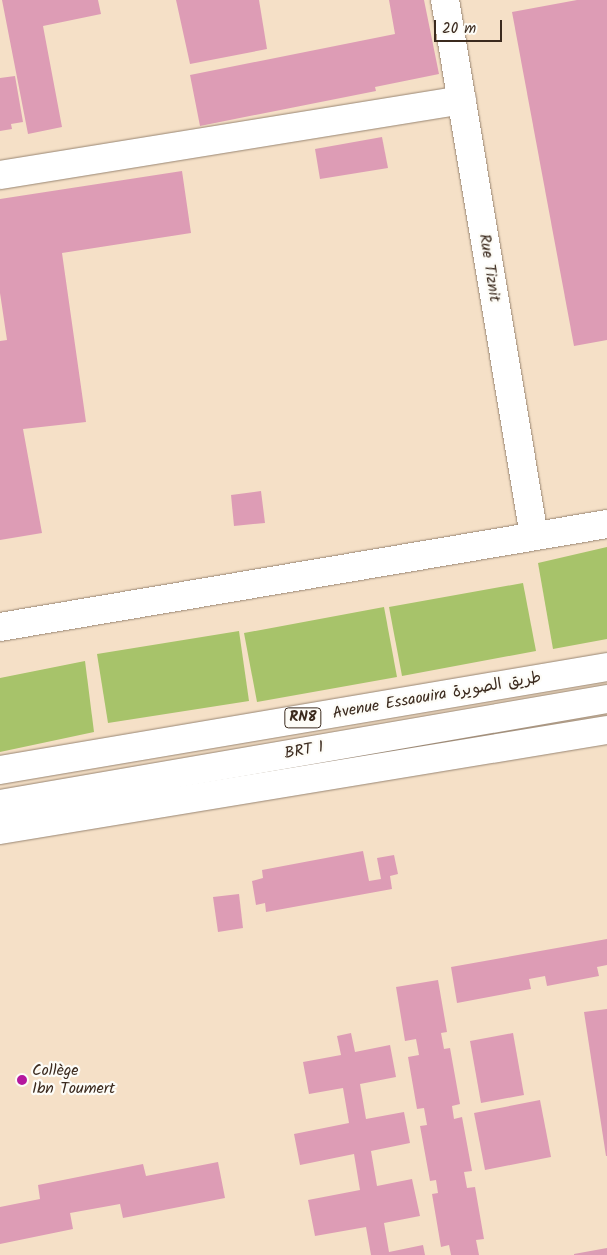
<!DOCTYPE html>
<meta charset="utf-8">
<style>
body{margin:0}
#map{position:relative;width:607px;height:1255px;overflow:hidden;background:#f5e0c7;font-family:Kalam,"Playpen Sans Arabic",sans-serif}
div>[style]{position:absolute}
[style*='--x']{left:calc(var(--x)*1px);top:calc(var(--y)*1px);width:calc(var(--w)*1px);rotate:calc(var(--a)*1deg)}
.green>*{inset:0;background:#a7c36a}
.building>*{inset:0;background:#dd9cb5}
.roads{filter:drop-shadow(0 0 1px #988572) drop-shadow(0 0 1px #988572)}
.minor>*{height:28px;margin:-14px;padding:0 14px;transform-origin:14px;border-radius:14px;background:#fff}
.major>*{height:28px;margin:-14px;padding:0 14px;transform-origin:14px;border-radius:14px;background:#fff}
.dots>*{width:14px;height:14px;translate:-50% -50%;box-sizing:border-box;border:2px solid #fdfcf7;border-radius:50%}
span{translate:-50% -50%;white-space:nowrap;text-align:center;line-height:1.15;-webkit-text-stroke:4.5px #fdfcf7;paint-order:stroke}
.shield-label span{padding:1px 4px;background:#fdfcf7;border:1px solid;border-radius:4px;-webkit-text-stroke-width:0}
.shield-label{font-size:15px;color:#3b2a1e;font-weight:700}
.street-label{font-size:16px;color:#3b2a1e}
.poi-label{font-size:16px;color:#3b2a1e}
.left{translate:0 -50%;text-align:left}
.scale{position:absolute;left:434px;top:20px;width:68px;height:22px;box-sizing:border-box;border:2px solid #3b2a1e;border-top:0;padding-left:6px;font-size:15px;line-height:18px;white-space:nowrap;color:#3b2a1e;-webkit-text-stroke:4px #fdfcf7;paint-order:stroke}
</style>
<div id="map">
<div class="green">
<i style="clip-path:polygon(607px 547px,607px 639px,553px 649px,538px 563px)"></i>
<i style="clip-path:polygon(523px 583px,536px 651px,402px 676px,389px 607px)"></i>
<i style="clip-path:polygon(384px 607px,397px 677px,257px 702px,244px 633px)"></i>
<i style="clip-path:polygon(239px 631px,249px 701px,108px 723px,97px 654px)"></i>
<i style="clip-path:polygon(85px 661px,94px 732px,0 752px,0 678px)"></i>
</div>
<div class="building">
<i style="clip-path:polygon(2px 0,98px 0,101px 14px,43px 26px,62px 127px,28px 134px)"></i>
<i style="clip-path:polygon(176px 0,259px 0,267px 49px,190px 64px)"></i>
<i style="clip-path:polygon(389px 0,424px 0,439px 74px,375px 87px,376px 91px,200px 126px,190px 75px,395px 34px)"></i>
<i style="clip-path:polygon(577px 0,607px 0,607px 340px,574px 346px,512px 12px)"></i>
<i style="clip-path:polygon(15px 76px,23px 122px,11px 124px,12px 129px,0 131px,0 78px)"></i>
<i style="clip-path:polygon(382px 137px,388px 168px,320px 179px,315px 149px)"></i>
<i style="clip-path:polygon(182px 171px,191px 233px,62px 253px,86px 422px,23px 429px,42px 533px,0 540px,0 341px,7px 340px,0 293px,0 199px)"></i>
<i style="clip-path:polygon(261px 491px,265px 523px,234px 526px,231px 495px)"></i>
<i style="clip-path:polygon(363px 851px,369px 881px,381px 879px,377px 858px,394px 855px,398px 874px,390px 876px,392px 889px,266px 912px,265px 903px,256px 905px,252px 881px,263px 878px,262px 870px)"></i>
<i style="clip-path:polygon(239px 894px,243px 928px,218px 932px,213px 897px)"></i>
<i style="clip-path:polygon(607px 939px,607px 965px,597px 967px,599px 976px,547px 986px,545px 976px,529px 979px,531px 989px,457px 1003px,451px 967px)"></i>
<i style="clip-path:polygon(438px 980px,447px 1032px,441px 1033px,444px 1049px,450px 1048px,460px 1104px,452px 1106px,454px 1119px,462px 1117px,472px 1171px,464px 1172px,467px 1188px,475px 1187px,484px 1239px,476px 1240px,479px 1255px,451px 1255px,449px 1245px,441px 1247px,432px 1194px,438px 1193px,436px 1180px,430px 1181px,420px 1126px,427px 1125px,424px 1108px,417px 1109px,408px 1057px,419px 1055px,416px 1039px,405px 1041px,396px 987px)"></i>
<i style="clip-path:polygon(607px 1009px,607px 1156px,606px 1156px,584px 1012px)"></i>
<i style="clip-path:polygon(351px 1033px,355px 1052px,390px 1045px,396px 1077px,360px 1084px,366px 1119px,404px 1112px,410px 1143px,371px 1151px,377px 1186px,412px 1179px,420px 1216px,384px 1223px,389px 1252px,423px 1245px,425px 1255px,371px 1255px,366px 1227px,315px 1236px,308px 1200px,360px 1190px,354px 1154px,300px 1165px,294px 1134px,349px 1123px,343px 1088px,309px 1094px,303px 1062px,341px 1055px,337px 1036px)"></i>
<i style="clip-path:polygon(513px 1033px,524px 1095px,481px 1103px,470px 1041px)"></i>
<i style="clip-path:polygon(540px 1100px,551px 1157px,485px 1170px,474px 1113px)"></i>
<i style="clip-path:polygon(218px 1162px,225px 1198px,123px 1218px,120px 1204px,70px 1213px,73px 1229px,0 1244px,0 1207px,40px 1199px,38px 1185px,143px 1164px,146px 1176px)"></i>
<i style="clip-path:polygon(607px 1248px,607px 1255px,574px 1255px,574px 1254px)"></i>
</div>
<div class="roads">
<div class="minor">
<i style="--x:445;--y:0;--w:543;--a:80.57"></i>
<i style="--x:0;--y:175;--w:468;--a:-9.2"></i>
<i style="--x:0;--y:627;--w:616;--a:-9.63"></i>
<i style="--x:0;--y:804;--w:616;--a:-9.81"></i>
</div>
<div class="major">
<i style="--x:0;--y:770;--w:616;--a:-9.63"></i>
<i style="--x:0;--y:830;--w:615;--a:-9.36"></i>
</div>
</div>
<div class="dots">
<i style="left:22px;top:1080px;background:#b5179e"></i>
</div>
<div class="shield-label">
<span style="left:303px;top:718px">RN8</span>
</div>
<div class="street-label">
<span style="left:489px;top:268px;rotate:81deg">Rue Tiznit</span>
<span style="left:437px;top:696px;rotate:-10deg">Avenue Essaouira طريق الصويرة</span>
<span style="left:304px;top:751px;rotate:-10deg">BRT 1</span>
</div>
<div class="poi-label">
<span class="left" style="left:32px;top:1080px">Collège<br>Ibn Toumert</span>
</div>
<div class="scale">20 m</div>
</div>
